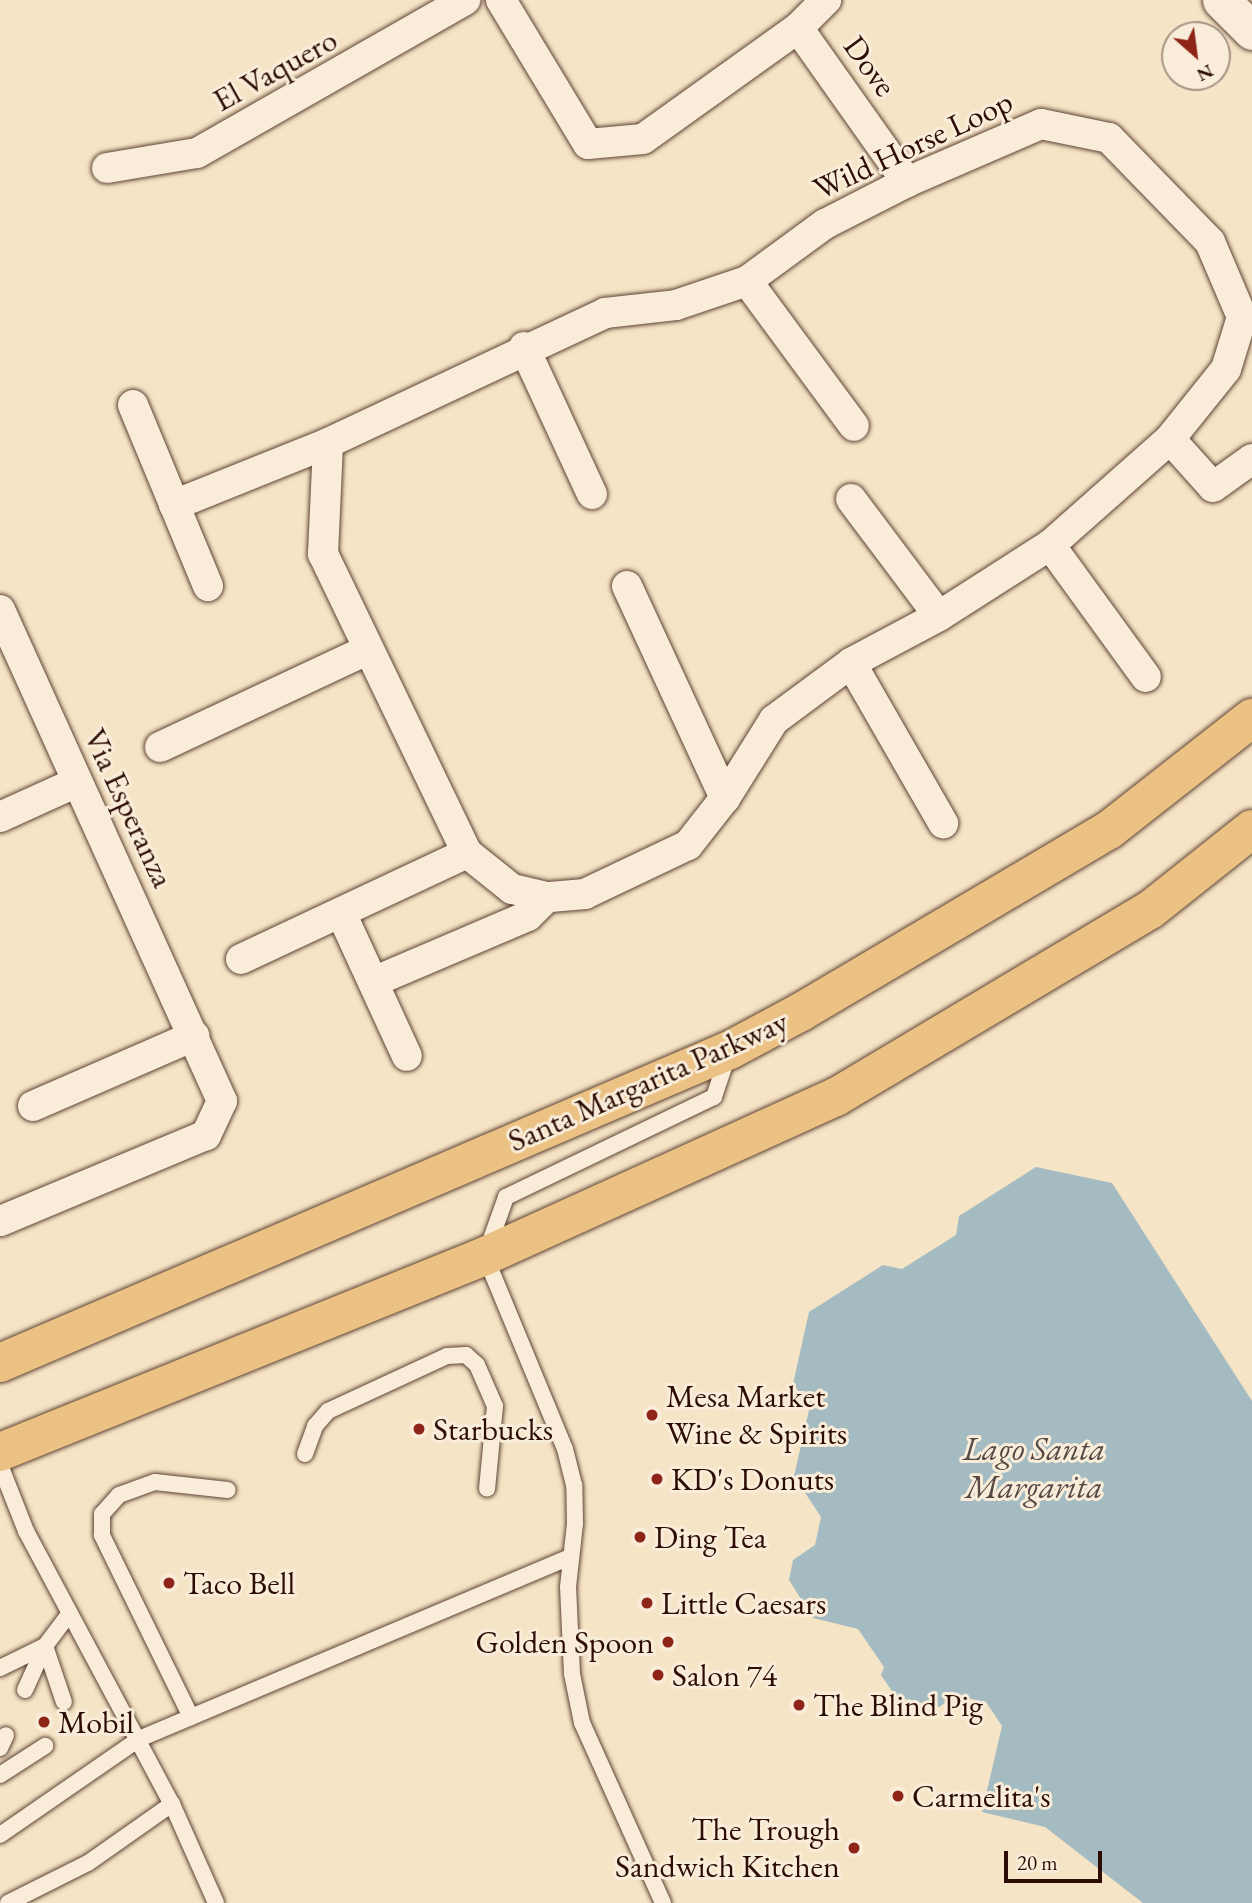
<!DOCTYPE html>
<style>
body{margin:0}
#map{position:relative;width:1252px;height:1903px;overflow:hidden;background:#f6e4c6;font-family:"EB Garamond",serif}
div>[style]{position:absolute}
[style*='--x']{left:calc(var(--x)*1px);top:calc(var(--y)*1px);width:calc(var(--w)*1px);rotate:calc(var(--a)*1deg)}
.water>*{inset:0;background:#a3bbc1}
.roads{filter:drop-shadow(0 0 2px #5f4334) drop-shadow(0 0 2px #5f4334)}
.service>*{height:16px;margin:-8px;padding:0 8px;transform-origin:8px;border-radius:8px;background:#f9edda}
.minor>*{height:30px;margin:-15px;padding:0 15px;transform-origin:15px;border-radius:15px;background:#f9edda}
.tertiary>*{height:37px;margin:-18.5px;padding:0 18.5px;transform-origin:18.5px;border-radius:18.5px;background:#f9edda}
.primary>*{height:38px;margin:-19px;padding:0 19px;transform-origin:19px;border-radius:19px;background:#ebc283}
.dots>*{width:19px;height:19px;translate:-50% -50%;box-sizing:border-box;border:4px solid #f9edda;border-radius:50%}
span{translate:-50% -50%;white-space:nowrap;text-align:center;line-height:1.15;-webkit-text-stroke:6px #f9edda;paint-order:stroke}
.street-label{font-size:32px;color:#2d0d03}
.poi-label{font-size:32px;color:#2d0d03}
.left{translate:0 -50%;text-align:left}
.right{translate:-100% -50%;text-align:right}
.water-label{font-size:33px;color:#564a46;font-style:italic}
.north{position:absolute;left:1161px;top:21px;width:70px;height:70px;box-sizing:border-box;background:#f9edda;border:2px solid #a79384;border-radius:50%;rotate:152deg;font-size:19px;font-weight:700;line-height:28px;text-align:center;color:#2d0d03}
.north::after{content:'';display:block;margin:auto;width:24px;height:32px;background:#8f2418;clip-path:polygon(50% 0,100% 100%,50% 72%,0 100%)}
.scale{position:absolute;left:1004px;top:1851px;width:98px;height:32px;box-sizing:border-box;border:4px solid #2d0d03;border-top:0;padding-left:9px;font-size:21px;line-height:24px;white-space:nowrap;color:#2d0d03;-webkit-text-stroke:5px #f9edda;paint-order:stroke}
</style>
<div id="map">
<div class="water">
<i style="clip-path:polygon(1036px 1167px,1112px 1183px,1252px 1401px,1252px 1903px,1143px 1903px,1045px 1827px,982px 1812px,1002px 1726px,986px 1702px,956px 1696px,939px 1707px,896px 1697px,881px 1675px,884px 1667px,858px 1629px,813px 1618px,789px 1580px,793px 1560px,815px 1545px,821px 1517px,794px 1476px,810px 1406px,793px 1384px,809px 1312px,883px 1265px,902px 1269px,956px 1235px,959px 1216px)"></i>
</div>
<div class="roads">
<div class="service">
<i style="--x:305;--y:1454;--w:30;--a:-70"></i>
<i style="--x:315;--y:1426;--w:20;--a:-49"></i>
<i style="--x:328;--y:1411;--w:131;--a:-24.8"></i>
<i style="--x:447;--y:1356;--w:19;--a:-3"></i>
<i style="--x:466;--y:1355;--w:15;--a:42"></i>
<i style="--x:477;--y:1365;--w:45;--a:66.3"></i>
<i style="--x:495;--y:1406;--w:83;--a:95.5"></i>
<i style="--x:0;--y:1465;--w:71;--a:68.5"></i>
<i style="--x:26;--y:1531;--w:310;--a:61.9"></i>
<i style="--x:172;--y:1804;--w:108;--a:66"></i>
<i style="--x:0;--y:1668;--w:50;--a:-26.1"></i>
<i style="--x:45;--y:1646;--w:59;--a:71.3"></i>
<i style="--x:25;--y:1690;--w:48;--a:-65.6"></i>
<i style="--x:45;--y:1646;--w:41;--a:-52.9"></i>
<i style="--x:191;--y:1717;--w:203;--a:-116.1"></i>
<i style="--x:102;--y:1535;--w:21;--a:-90"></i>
<i style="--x:102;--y:1514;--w:25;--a:-48"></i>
<i style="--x:119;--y:1495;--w:38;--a:-20"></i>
<i style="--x:155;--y:1482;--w:73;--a:6.3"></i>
<i style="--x:0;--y:1748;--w:14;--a:-65"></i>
<i style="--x:0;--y:1775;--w:54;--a:-32.8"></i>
<i style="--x:0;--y:1835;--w:169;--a:-34.6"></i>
<i style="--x:139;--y:1739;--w:468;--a:-22.9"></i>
<i style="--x:8;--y:1903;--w:89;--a:-26.6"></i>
<i style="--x:88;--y:1863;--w:103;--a:-35.1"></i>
<i style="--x:663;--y:1903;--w:197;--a:-114.2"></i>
<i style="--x:582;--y:1723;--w:50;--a:-101.5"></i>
<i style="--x:572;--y:1674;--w:87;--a:-92.6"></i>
<i style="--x:568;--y:1587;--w:63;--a:-83.7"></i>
<i style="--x:575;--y:1524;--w:39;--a:-91"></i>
<i style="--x:574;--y:1485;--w:37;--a:-104"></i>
<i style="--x:565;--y:1449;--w:209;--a:-112.5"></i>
<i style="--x:485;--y:1256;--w:63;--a:-70.4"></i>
<i style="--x:506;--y:1197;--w:231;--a:-25.7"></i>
<i style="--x:714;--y:1097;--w:44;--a:-71.6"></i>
</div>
<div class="minor">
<i style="--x:501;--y:0;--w:168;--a:58.9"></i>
<i style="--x:588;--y:144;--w:55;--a:-5.2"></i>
<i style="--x:643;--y:139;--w:191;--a:-35.6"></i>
<i style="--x:798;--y:28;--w:40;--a:-45"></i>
<i style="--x:798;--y:28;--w:189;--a:54.7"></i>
<i style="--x:107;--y:168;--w:91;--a:-9.5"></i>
<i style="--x:197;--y:153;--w:309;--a:-29.7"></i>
<i style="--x:747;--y:281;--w:180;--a:53.6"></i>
<i style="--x:524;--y:347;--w:162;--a:65.2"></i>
<i style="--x:133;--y:405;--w:196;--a:67.5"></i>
<i style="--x:1170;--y:439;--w:64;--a:48.1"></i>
<i style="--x:1213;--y:487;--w:48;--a:-35.7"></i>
<i style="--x:851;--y:499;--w:146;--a:53.1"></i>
<i style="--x:174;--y:505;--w:166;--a:-21.9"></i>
<i style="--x:328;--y:443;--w:306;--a:-25.1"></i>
<i style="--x:605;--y:313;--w:71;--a:-6.4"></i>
<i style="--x:676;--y:305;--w:75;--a:-18.7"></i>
<i style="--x:747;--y:281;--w:97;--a:-36.2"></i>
<i style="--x:825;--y:224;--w:92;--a:-27.1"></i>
<i style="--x:907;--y:182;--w:146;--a:-23.4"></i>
<i style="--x:1041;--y:124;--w:69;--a:11.6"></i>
<i style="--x:1109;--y:138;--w:145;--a:45.8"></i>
<i style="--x:1210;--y:242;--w:82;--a:66.9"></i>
<i style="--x:1242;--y:317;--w:54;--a:107.1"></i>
<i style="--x:1226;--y:369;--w:90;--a:128.7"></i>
<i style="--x:1170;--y:439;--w:160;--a:138.5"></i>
<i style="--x:1050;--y:545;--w:132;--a:147.4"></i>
<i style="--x:939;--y:616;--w:100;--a:151.9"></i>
<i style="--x:851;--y:663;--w:96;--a:143.5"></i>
<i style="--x:774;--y:720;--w:92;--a:122.1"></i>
<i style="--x:725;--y:798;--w:60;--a:128.2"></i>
<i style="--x:688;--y:845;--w:114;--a:154.6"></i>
<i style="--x:585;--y:894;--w:38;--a:175"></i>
<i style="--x:547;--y:897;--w:36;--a:-167"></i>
<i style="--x:512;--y:889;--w:58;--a:-141.3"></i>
<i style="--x:467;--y:853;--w:332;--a:-115.7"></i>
<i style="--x:323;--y:554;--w:111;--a:-87.4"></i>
<i style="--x:1050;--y:545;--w:163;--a:54"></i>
<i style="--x:627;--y:586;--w:234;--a:65.2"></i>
<i style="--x:0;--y:610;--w:539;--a:65.67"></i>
<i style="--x:222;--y:1101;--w:38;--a:115"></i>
<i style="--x:206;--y:1135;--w:223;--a:157.3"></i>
<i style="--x:851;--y:663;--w:185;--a:60.1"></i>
<i style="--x:160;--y:747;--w:229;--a:-25.1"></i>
<i style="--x:0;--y:817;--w:85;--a:-24.4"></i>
<i style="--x:342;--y:915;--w:155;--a:65.3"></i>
<i style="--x:241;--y:959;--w:250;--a:-25.1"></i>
<i style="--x:373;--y:982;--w:168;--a:-23.1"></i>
<i style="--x:528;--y:916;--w:27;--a:-45"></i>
<i style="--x:33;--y:1106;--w:176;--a:-23.5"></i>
</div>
<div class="tertiary">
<i style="--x:1221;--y:0;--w:44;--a:45"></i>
</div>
<div class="primary">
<i style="--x:0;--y:1363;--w:794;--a:-23.21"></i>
<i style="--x:730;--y:1050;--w:81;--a:-28.2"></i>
<i style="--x:801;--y:1012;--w:358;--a:-30.6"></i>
<i style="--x:1109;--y:830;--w:182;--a:-38.1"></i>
<i style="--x:0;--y:1452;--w:523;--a:-22"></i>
<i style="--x:485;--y:1256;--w:385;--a:-24.4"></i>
<i style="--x:836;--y:1097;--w:365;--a:-30.8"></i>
<i style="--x:1150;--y:910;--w:130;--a:-38.5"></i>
</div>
</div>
<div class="dots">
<i style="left:652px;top:1415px;background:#8f2418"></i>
<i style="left:419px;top:1429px;background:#8f2418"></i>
<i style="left:657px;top:1479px;background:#8f2418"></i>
<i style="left:640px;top:1537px;background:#8f2418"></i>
<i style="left:169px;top:1583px;background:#8f2418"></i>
<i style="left:647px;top:1603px;background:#8f2418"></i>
<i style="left:668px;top:1642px;background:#8f2418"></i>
<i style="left:658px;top:1675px;background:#8f2418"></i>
<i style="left:799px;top:1705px;background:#8f2418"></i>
<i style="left:44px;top:1722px;background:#8f2418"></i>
<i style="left:898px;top:1796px;background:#8f2418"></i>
<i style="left:854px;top:1848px;background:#8f2418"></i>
</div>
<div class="street-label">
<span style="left:870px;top:66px;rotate:54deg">Dove</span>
<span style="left:275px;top:70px;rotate:-29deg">El Vaquero</span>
<span style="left:913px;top:145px;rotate:-25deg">Wild Horse Loop</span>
<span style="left:129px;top:808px;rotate:65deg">Via Esperanza</span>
<span style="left:648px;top:1081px;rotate:-24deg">Santa Margarita Parkway</span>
</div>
<div class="poi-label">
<span class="left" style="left:666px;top:1415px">Mesa Market<br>Wine &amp; Spirits</span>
<span class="left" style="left:433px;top:1429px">Starbucks</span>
<span class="left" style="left:671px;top:1479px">KD's Donuts</span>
<span class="left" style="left:654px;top:1537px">Ding Tea</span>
<span class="left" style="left:183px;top:1583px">Taco Bell</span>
<span class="left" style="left:661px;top:1603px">Little Caesars</span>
<span class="right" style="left:654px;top:1642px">Golden Spoon</span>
<span class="left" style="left:672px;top:1675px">Salon 74</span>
<span class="left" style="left:813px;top:1705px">The Blind Pig</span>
<span class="left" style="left:58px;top:1722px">Mobil</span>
<span class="left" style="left:912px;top:1796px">Carmelita's</span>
<span class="right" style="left:840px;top:1848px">The Trough<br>Sandwich Kitchen</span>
</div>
<div class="water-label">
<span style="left:1034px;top:1468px">Lago Santa<br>Margarita</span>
</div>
<div class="north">N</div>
<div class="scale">20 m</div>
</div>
